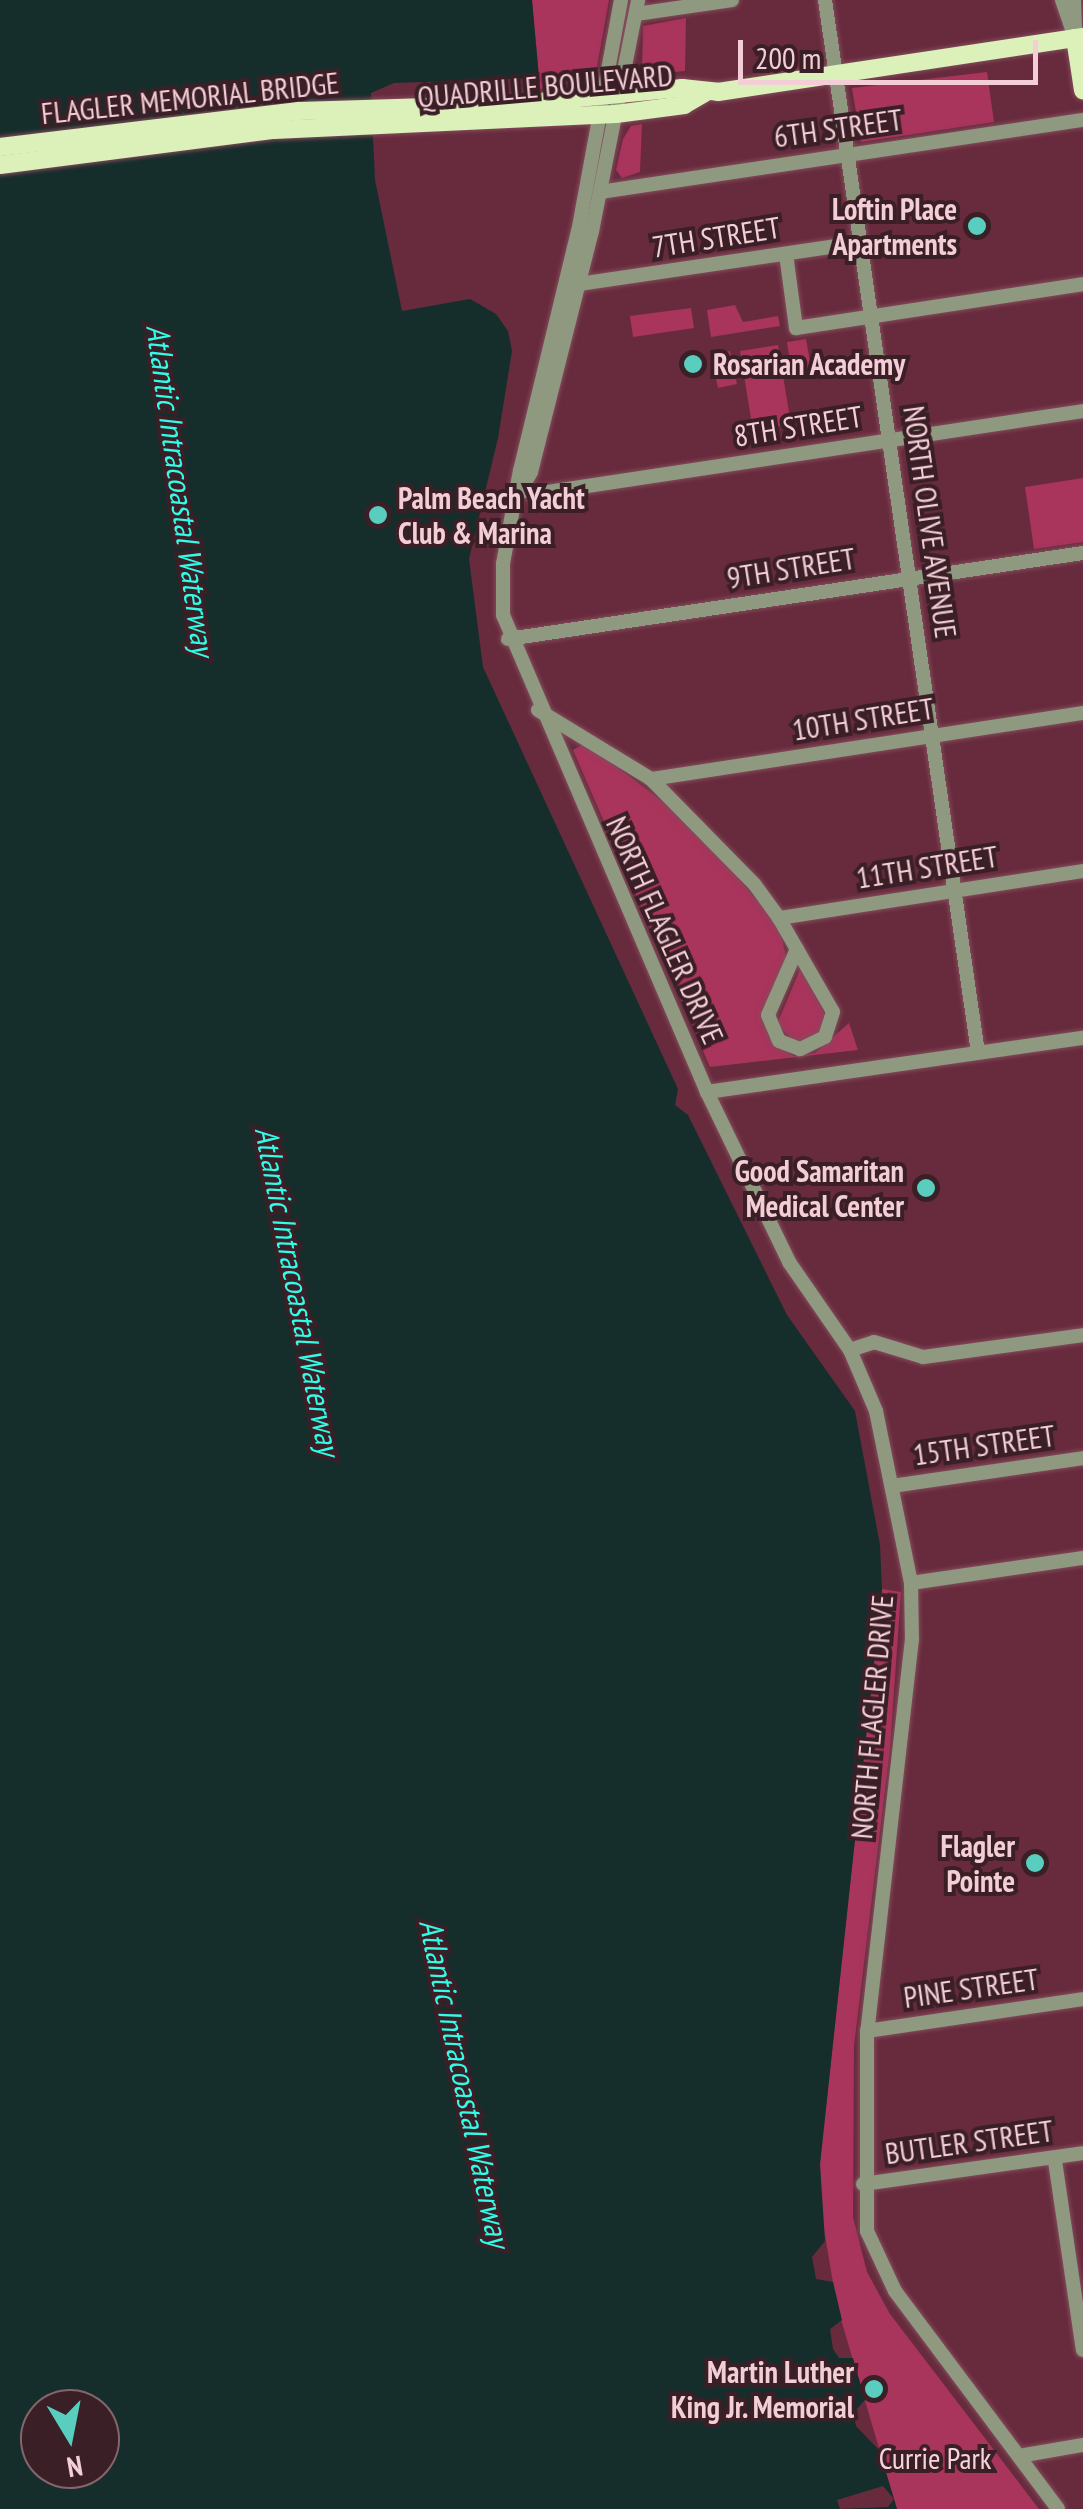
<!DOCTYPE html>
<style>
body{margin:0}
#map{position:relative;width:1083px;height:2509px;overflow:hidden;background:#672b3d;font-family:"PT Sans Narrow",sans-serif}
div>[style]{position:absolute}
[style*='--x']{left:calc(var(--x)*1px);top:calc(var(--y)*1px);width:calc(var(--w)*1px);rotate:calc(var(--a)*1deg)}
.green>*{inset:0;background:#a9345c}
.water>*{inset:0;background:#152e2b}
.pier>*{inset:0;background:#672b3d}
.roads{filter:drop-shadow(0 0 2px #834c5c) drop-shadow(0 0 2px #834c5c)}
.minor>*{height:14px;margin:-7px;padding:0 7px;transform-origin:7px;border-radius:7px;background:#8f997f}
.major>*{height:18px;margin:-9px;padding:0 9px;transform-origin:9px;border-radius:9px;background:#dcf0b9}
.dots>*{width:28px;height:28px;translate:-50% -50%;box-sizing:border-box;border:5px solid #3a1f26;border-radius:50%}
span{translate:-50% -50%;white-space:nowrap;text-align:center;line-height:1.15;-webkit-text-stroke:8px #3a1f26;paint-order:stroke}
.street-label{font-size:30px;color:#f4ced6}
.poi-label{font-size:30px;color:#f4ced6;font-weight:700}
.right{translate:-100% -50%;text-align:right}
.left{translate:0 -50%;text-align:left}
.park-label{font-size:30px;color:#f5d4db}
.water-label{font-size:32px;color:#30fce7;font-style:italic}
.north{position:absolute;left:20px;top:2389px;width:100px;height:100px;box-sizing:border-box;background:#3a1f26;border:2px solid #84656c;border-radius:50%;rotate:170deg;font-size:28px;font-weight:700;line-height:40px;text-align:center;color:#f4ced6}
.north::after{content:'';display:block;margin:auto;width:35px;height:45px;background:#59cebf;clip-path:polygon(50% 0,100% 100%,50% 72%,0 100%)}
.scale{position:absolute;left:738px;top:40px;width:300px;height:45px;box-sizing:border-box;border:5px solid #f4ced6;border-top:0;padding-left:12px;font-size:30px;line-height:35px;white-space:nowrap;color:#f4ced6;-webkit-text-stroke:8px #3a1f26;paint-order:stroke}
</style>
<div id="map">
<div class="green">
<i style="clip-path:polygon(532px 0,609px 0,595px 78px,540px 89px)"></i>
<i style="clip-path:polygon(686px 18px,685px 71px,642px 75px,643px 26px)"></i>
<i style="clip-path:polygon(987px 72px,994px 122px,861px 142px,852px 88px)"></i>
<i style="clip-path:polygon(642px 124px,640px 172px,622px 178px,616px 170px,623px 139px,631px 126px)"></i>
<i style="clip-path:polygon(735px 305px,743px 322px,778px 316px,780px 326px,711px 337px,707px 310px)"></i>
<i style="clip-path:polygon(691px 308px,694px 328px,633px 337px,630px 316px)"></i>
<i style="clip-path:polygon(806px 339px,812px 373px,792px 376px,787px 342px)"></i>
<i style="clip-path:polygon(778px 345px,791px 424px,753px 431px,740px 351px)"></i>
<i style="clip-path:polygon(730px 351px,737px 384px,718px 388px,711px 355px)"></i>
<i style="clip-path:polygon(1083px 478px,1083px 542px,1034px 549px,1025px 487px)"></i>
<i style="clip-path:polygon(585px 743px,689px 821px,779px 926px,786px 956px,764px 1013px,768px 1036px,793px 1056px,815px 1053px,849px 1023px,858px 1050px,710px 1067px,573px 750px)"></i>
<i style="clip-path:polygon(801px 967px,826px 1017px,823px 1033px,796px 1043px,777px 1024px)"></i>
<i style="clip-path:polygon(882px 1589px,901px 1592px,890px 1748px,854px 2046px,853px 2217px,867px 2272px,890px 2314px,1039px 2509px,897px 2509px,837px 2306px,821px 2212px,820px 2163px)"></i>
</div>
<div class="water">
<i style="clip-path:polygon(evenodd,0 0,532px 0,539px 78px,394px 83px,371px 93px,375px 180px,402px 311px,470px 299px,496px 314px,508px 331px,512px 351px,498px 438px,469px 559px,483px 667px,678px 1089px,675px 1105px,688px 1115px,787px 1315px,855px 1411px,880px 1545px,882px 1589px,820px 2164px,825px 2241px,812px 2257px,816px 2279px,833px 2282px,842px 2320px,830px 2329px,833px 2349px,839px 2358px,853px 2358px,865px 2400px,853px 2413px,856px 2426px,879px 2450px,897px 2509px,0 2509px,0 0,40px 2409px,100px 2409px,100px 2469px,40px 2469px,40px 2409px)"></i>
</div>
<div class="pier">
<i style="clip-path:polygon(883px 2486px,894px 2499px,888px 2507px,840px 2509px,837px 2500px)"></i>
</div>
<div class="roads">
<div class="minor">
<i style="--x:621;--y:0;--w:235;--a:100.5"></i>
<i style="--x:578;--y:231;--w:246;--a:103.6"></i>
<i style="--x:520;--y:470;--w:96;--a:100.3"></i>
<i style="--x:503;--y:564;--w:51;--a:90"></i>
<i style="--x:503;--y:615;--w:519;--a:66.84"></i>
<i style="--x:707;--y:1092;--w:189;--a:64.2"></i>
<i style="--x:789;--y:1262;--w:107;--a:55.3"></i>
<i style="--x:850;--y:1350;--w:66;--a:66.9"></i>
<i style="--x:876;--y:1411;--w:176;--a:78.5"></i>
<i style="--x:911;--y:1583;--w:56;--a:89"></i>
<i style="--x:912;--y:1639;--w:395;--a:96.5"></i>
<i style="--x:867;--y:2031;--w:200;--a:90"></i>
<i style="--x:867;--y:2231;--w:66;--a:65"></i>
<i style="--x:895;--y:2291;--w:272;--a:53.2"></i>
<i style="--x:825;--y:0;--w:1063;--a:81.73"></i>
<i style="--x:1062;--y:0;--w:40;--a:71.1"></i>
<i style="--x:1074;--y:0;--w:37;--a:88"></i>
<i style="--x:636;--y:14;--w:97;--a:-8.3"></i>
<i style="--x:600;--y:192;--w:488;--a:-8.5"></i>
<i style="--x:786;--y:254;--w:75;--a:82.3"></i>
<i style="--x:796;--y:328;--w:290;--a:-8.7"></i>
<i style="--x:579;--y:284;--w:286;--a:-8.4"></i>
<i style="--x:521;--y:490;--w:20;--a:9"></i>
<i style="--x:541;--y:493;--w:548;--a:-8.6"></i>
<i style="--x:521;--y:490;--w:21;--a:-61"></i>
<i style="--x:531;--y:472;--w:249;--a:-75.8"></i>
<i style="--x:592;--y:231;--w:236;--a:-78.7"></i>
<i style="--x:508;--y:639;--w:581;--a:-8.51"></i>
<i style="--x:538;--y:710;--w:132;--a:31.4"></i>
<i style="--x:651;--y:779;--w:148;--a:45.5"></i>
<i style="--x:755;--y:885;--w:41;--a:54"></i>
<i style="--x:779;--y:918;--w:108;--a:60.1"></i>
<i style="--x:833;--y:1012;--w:26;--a:108"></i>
<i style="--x:825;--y:1037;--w:28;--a:154"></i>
<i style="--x:800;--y:1049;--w:22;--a:-159"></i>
<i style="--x:779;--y:1041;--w:28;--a:-113"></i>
<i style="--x:768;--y:1015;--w:72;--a:-66.3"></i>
<i style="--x:651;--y:779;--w:437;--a:-8.7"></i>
<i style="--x:779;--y:918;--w:308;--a:-8.8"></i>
<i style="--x:707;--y:1092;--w:380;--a:-8.2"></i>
<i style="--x:850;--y:1350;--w:25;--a:-18"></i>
<i style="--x:874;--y:1342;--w:51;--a:17"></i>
<i style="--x:923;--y:1357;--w:162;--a:-7.8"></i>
<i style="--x:892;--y:1486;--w:193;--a:-8.3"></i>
<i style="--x:911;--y:1583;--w:174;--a:-8.3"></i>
<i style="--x:867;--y:2031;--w:218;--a:-8.4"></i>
<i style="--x:1055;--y:2161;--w:191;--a:81.6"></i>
<i style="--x:863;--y:2184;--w:222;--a:-8"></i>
<i style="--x:1019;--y:2456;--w:65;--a:-9.8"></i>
</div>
<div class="major">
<i style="--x:1075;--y:38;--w:53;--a:81.3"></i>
<i style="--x:0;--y:147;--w:301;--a:-6.9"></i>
<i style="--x:299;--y:111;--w:219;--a:-1.8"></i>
<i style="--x:518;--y:104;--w:165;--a:-5.6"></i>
<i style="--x:682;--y:88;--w:36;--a:6"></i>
<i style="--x:718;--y:92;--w:369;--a:-8.6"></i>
<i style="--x:0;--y:165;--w:276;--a:-7.3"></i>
<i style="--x:274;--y:130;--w:342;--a:-2.7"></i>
<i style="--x:616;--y:114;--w:69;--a:-7.5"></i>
<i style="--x:684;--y:105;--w:24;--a:-30"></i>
</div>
</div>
<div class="dots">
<i style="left:977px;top:226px;background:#59cebf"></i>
<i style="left:693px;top:364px;background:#59cebf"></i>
<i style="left:378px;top:515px;background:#59cebf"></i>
<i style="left:926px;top:1188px;background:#59cebf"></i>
<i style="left:1035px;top:1863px;background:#59cebf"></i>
<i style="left:874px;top:2389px;background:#59cebf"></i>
</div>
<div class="street-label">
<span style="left:545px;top:86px;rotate:-5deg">QUADRILLE BOULEVARD</span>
<span style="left:190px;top:98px;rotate:-6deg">FLAGLER MEMORIAL BRIDGE</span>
<span style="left:838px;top:128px;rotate:-8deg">6TH STREET</span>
<span style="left:716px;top:237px;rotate:-9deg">7TH STREET</span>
<span style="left:798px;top:426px;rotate:-9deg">8TH STREET</span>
<span style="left:930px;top:522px;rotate:82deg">NORTH OLIVE AVENUE</span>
<span style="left:791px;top:568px;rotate:-9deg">9TH STREET</span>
<span style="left:863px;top:719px;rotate:-9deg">10TH STREET</span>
<span style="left:927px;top:867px;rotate:-9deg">11TH STREET</span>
<span style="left:665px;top:930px;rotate:66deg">NORTH FLAGLER DRIVE</span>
<span style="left:984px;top:1445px;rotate:-8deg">15TH STREET</span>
<span style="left:872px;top:1717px;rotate:-85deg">NORTH FLAGLER DRIVE</span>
<span style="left:971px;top:1988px;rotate:-8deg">PINE STREET</span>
<span style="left:969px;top:2142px;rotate:-8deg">BUTLER STREET</span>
</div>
<div class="poi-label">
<span class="right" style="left:957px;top:226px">Loftin Place<br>Apartments</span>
<span class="left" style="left:713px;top:364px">Rosarian Academy</span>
<span class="left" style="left:398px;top:515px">Palm Beach Yacht<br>Club &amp; Marina</span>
<span class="right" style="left:904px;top:1188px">Good Samaritan<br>Medical Center</span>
<span class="right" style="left:1015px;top:1863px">Flagler<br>Pointe</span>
<span class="right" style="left:854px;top:2389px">Martin Luther<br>King Jr. Memorial</span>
</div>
<div class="park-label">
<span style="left:935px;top:2458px">Currie Park</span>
</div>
<div class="water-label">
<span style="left:181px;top:490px;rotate:82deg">Atlantic Intracoastal Waterway</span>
<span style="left:298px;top:1291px;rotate:79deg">Atlantic Intracoastal Waterway</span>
<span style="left:465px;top:2083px;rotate:78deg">Atlantic Intracoastal Waterway</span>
</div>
<div class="north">N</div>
<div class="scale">200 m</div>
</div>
